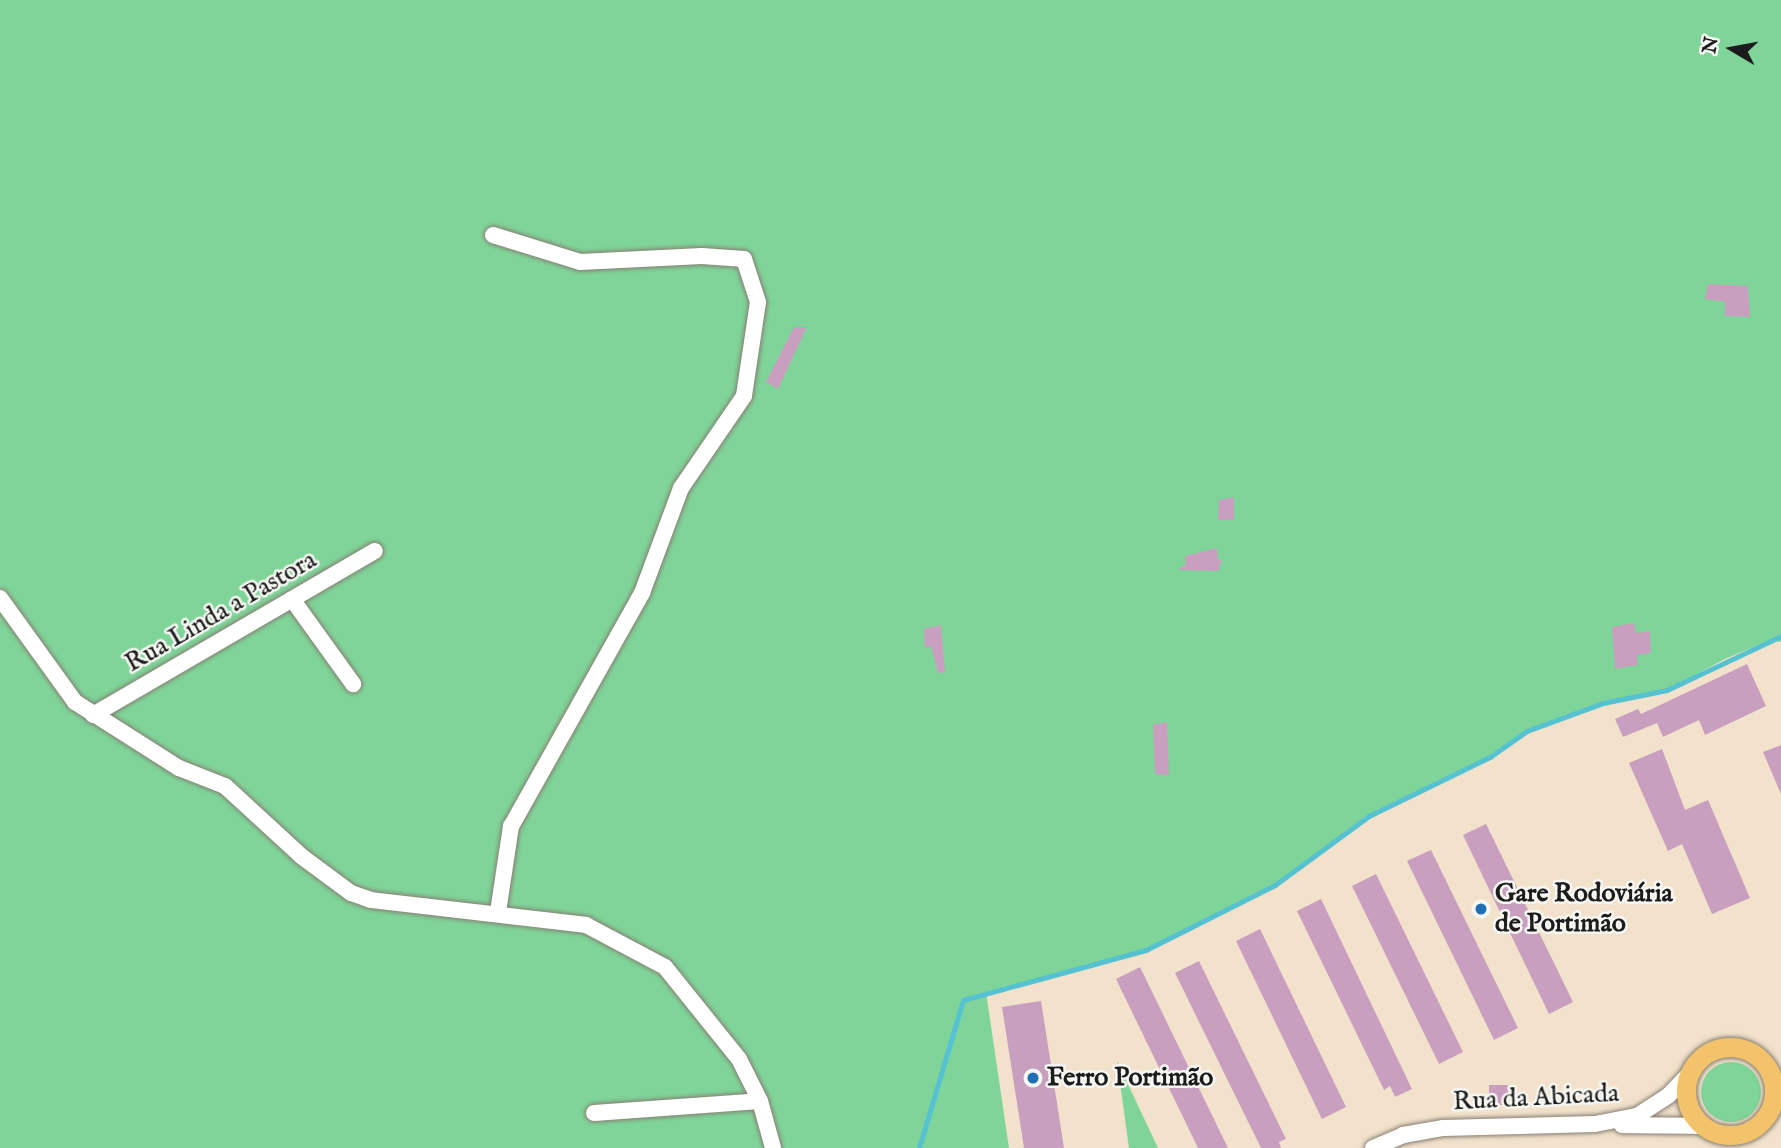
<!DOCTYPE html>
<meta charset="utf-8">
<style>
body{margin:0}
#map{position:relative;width:1781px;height:1148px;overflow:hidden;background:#f2e2cb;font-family:"IM FELL English",serif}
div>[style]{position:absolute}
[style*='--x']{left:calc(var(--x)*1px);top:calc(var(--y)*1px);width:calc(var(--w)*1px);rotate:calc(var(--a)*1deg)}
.green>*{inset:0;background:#7fd599}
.round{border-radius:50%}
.stream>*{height:4.5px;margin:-2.25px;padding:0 2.25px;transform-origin:2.25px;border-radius:2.25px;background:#56c1d0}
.building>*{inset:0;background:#c89fbe}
.roads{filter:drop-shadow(0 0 2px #877f74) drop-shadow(0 0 2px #877f74)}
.minor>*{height:16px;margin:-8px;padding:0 8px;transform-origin:8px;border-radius:8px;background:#fff}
.major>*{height:19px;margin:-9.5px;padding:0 9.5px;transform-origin:9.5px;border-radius:9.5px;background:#f2c36a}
.major>.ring{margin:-9.5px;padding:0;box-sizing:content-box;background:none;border:19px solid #f2c36a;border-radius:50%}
.dots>*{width:19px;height:19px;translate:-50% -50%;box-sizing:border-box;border:4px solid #f6f6f2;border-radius:50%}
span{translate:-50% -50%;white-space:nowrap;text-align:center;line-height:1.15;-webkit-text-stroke:5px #f6f6f2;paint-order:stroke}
.street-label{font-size:26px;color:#1c1c1c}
.poi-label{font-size:26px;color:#1c1c1c;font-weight:700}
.left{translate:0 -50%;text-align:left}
.north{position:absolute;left:1697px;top:14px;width:70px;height:70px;-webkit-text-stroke:5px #f6f6f2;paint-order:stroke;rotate:280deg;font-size:19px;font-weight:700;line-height:28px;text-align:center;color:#1c1c1c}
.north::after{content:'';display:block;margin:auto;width:24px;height:32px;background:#1c1c1c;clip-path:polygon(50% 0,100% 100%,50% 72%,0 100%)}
</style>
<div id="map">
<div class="green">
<i style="clip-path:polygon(0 0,1781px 0,1781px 642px,1770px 640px,1725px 659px,1667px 690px,1603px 703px,1527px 731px,1490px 757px,1369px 816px,1275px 885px,1147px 950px,986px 992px,1009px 1148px,0 1148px)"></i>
<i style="clip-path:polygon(1117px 1061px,1158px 1148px,1129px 1148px)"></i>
<i class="round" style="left:1701px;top:1062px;width:60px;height:60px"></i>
</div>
<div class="stream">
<i style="--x:919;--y:1148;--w:154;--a:-73.4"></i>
<i style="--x:963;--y:1000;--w:190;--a:-15.3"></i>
<i style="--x:1146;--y:950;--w:144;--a:-26.7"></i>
<i style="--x:1275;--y:885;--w:117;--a:-36.3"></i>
<i style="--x:1369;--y:816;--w:135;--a:-26"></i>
<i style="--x:1490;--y:757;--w:45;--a:-35.1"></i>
<i style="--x:1527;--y:731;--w:81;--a:-20.2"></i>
<i style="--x:1603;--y:703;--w:65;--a:-11.5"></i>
<i style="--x:1667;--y:690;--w:126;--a:-25.3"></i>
</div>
<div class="building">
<i style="clip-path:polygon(1708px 284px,1748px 286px,1750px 317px,1725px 316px,1725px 302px,1705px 299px)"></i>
<i style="clip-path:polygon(794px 327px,807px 327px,778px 389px,766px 382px)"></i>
<i style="clip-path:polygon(1234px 497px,1234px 520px,1218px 520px,1219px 500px)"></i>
<i style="clip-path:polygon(1217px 548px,1218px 559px,1222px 560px,1218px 571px,1178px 570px,1186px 564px,1185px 556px)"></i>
<i style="clip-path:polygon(1634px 623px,1636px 633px,1650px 631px,1651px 653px,1637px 655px,1638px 665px,1615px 669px,1612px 627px)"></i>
<i style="clip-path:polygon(941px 625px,945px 672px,938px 673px,931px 646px,925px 648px,924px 629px)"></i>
<i style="clip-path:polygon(1747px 664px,1766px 706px,1705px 735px,1699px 720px,1663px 737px,1657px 723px,1623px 737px,1615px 719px,1638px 709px,1641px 714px)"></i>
<i style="clip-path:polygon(1167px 722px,1169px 775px,1155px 774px,1153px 725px)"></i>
<i style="clip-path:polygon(1781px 745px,1781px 794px,1763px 752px)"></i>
<i style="clip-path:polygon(1662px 749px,1685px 810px,1708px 800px,1750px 898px,1712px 914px,1682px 844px,1668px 851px,1629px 763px)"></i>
<i style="clip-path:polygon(1486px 824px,1573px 1002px,1549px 1014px,1463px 835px)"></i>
<i style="clip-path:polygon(1431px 850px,1518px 1028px,1494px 1040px,1407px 861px)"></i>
<i style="clip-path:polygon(1376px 874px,1463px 1052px,1439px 1064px,1352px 886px)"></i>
<i style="clip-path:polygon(1321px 899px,1412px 1089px,1395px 1097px,1390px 1086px,1384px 1090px,1297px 911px)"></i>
<i style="clip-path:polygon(1260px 929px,1346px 1107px,1322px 1119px,1236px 941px)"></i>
<i style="clip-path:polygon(1199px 961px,1286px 1139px,1279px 1142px,1281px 1148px,1261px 1148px,1175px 973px)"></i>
<i style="clip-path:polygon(1140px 967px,1228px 1148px,1198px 1148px,1116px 979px)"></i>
<i style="clip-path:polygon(1041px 1001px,1064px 1148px,1024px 1148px,1002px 1007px)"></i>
<i style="clip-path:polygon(1489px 1085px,1508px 1085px,1508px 1105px,1489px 1105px)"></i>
</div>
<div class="roads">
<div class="minor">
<i style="--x:493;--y:235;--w:91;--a:17.2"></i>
<i style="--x:580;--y:262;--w:122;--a:-2.8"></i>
<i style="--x:702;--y:256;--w:42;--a:4.1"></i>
<i style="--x:744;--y:259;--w:45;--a:72"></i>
<i style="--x:758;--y:302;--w:95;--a:98.5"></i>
<i style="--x:744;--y:396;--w:112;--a:124.4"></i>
<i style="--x:681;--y:488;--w:112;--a:110.4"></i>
<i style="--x:642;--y:593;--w:267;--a:119.3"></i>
<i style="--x:511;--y:826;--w:87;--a:98.6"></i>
<i style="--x:0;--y:598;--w:128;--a:54.2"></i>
<i style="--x:75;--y:702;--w:123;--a:32.4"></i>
<i style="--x:179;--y:768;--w:49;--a:21.4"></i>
<i style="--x:225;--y:786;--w:103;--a:42.6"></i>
<i style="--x:301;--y:856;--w:62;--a:36.5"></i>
<i style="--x:351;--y:893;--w:21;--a:19"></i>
<i style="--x:371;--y:900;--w:216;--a:6.6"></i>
<i style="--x:586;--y:925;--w:89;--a:28"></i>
<i style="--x:665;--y:967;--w:118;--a:51.2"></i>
<i style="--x:739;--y:1059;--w:47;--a:63.4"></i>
<i style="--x:760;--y:1101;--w:49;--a:74.5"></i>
<i style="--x:292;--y:599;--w:105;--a:54.3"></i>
<i style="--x:93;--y:715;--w:326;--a:-30.2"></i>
<i style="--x:594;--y:1113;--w:166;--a:-4.1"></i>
<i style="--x:1622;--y:1125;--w:81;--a:0.7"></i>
<i style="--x:1373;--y:1148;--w:33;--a:-23"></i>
<i style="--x:1403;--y:1135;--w:41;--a:-9.9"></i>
<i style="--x:1443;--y:1128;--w:152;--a:-1.5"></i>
<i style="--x:1595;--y:1124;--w:43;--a:-10.8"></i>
<i style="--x:1637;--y:1116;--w:37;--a:-33"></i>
<i style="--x:1668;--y:1096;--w:30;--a:-46"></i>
</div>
<div class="major">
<i class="ring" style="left:1686px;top:1047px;width:69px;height:69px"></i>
</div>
</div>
<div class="dots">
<i style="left:1481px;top:909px;background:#1f6fb2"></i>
<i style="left:1033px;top:1078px;background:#1f6fb2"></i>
</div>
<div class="street-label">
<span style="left:221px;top:612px;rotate:-30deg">Rua Linda a Pastora</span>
<span style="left:1536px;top:1098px;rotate:-3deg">Rua da Abicada</span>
</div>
<div class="poi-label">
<span class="left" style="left:1495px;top:909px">Gare Rodoviária<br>de Portimão</span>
<span class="left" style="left:1047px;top:1078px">Ferro Portimão</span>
</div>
<div class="north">N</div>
</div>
